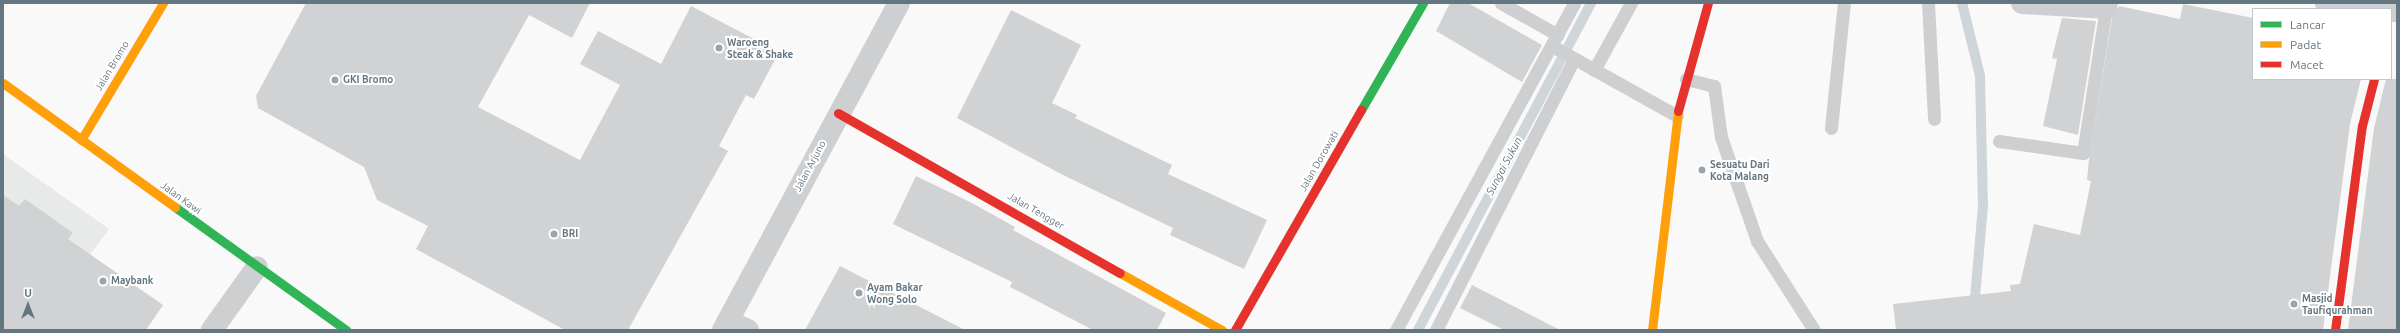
<!DOCTYPE html>
<style>
body{margin:0}
#map{position:relative;width:2400px;height:333px;overflow:hidden;background:#f9f9f9;font-family:Ubuntu,sans-serif}
div>[style]{position:absolute}
[style*='--x']{left:calc(var(--x)*1px);top:calc(var(--y)*1px);width:calc(var(--w)*1px);rotate:calc(var(--a)*1deg)}
.built>*{inset:0;background:#e8e9e9}
.stream>*{height:10px;margin:-5px;padding:0 5px;transform-origin:5px;border-radius:5px;background:#ced6d9}
.building>*{inset:0;background:#d0d2d3}
.lane>*{height:13px;margin:-6.5px;padding:0 6.5px;transform-origin:6.5px;border-radius:6.5px;background:#cecfd0}
.street>*{height:22px;margin:-11px;padding:0 11px;transform-origin:11px;border-radius:11px;background:#cecfd0}
.fast>*{height:9px;margin:-4.5px;padding:0 4.5px;transform-origin:4.5px;border-radius:4.5px;background:#30b455}
.slow>*{height:9px;margin:-4.5px;padding:0 4.5px;transform-origin:4.5px;border-radius:4.5px;background:#ff9f0a}
.jam>*{height:9px;margin:-4.5px;padding:0 4.5px;transform-origin:4.5px;border-radius:4.5px;background:#e5322d}
.dots>*{width:11px;height:11px;translate:-50% -50%;box-sizing:border-box;border:2px solid #fff;border-radius:50%}
span{translate:-50% -50%;white-space:nowrap;text-align:center;line-height:1.15;-webkit-text-stroke:4px #fff;paint-order:stroke}
.poi-label{font-size:10px;color:#657683;font-weight:700}
.left{translate:0 -50%;text-align:left}
.street-label{font-size:10px;color:#657683}
.water-label{font-size:11px;color:#60757c;font-style:italic}
.frame{position:absolute;inset:0;border:4px solid #657683;pointer-events:none}
.legend{position:absolute;left:2252px;top:8px;width:140px;height:72px;box-sizing:border-box;background:#fff;border:1px solid #c1c8cd;margin:0;padding:5px 7px;list-style:none;font-size:12px;color:#657683}
.legend li{display:flex;align-items:center;gap:8px;height:20px}
.legend b{width:20px;border:1px solid #c1c8cd}
.north{position:absolute;left:8px;top:285px;width:40px;height:40px;-webkit-text-stroke:3px #fff;paint-order:stroke;rotate:0deg;font-size:11px;font-weight:700;line-height:16px;text-align:center;color:#657683}
.north::after{content:'';display:block;margin:auto;width:14px;height:18px;background:#657683;clip-path:polygon(50% 0,100% 100%,50% 72%,0 100%)}
</style>
<div id="map">
<div class="built">
<i style="clip-path:polygon(3px 154px,109px 229px,35px 330px,3px 330px)"></i>
</div>
<div class="stream">
<i style="--x:1962;--y:3;--w:75;--a:76.1"></i>
<i style="--x:1980;--y:76;--w:130;--a:88.7"></i>
<i style="--x:1983;--y:206;--w:114;--a:95"></i>
<i style="--x:1973;--y:320;--w:10;--a:73"></i>
<i style="--x:1418;--y:330;--w:370;--a:-62.1"></i>
</div>
<div class="building">
<i style="clip-path:polygon(306px 3px,590px 3px,572px 38px,529px 15px,478px 107px,580px 160px,620px 85px,580px 64px,598px 31px,661px 64px,691px 6px,779px 52px,754px 99px,746px 95px,719px 146px,728px 151px,628px 330px,565px 330px,416px 249px,428px 226px,377px 200px,364px 167px,258px 108px,256px 96px)"></i>
<i style="clip-path:polygon(1450px 3px,1468px 3px,1542px 45px,1522px 82px,1436px 31px)"></i>
<i style="clip-path:polygon(2183px 4px,2253px 18px,2253px 79px,2361px 79px,2350px 124px,2323px 330px,1896px 330px,1893px 304px,2011px 291px,2010px 285px,2020px 284px,2034px 224px,2080px 235px,2091px 181px,2087px 180px,2089px 159px,2112px 18px,2119px 6px,2180px 19px)"></i>
<i style="clip-path:polygon(1011px 10px,1081px 45px,1052px 103px,1077px 115px,1075px 118px,1172px 165px,1168px 174px,1267px 220px,1244px 269px,1170px 235px,1173px 228px,1063px 175px,957px 118px)"></i>
<i style="clip-path:polygon(2062px 18px,2096px 21px,2078px 135px,2043px 126px,2057px 59px,2052px 58px)"></i>
<i style="clip-path:polygon(2386px 79px,2397px 79px,2397px 330px,2348px 330px,2374px 128px)"></i>
<i style="clip-path:polygon(916px 176px,972px 203px,1015px 227px,1013px 230px,1166px 313px,1157px 330px,1093px 330px,1010px 287px,1012px 282px,893px 224px)"></i>
<i style="clip-path:polygon(3px 195px,19px 206px,25px 199px,73px 233px,68px 239px,163px 305px,146px 330px,3px 330px)"></i>
<i style="clip-path:polygon(840px 266px,965px 330px,805px 330px)"></i>
<i style="clip-path:polygon(1472px 285px,1560px 330px,1504px 330px,1460px 308px)"></i>
</div>
<div class="lane">
<i style="--x:1501;--y:3;--w:65;--a:29.3"></i>
<i style="--x:1928;--y:3;--w:116;--a:87"></i>
<i style="--x:1552;--y:46;--w:143;--a:29.2"></i>
<i style="--x:1594;--y:70;--w:77;--a:-61.1"></i>
<i style="--x:1686;--y:79;--w:29;--a:14"></i>
<i style="--x:1714;--y:86;--w:51;--a:82.2"></i>
<i style="--x:1721;--y:137;--w:110;--a:70.9"></i>
<i style="--x:1757;--y:241;--w:106;--a:57.4"></i>
<i style="--x:1831;--y:128;--w:126;--a:-84.1"></i>
<i style="--x:1999;--y:141;--w:85;--a:8.1"></i>
<i style="--x:2083;--y:153;--w:147;--a:-81"></i>
<i style="--x:1396;--y:330;--w:372;--a:-61.4"></i>
<i style="--x:1436;--y:330;--w:304;--a:-63"></i>
</div>
<div class="street">
<i style="--x:2022;--y:3;--w:84;--a:3.4"></i>
<i style="--x:2106;--y:8;--w:5;--a:-79"></i>
<i style="--x:2326;--y:3;--w:46;--a:7.4"></i>
<i style="--x:2391;--y:11;--w:6;--a:0"></i>
<i style="--x:728;--y:321;--w:22;--a:24"></i>
<i style="--x:212;--y:330;--w:77;--a:-54.5"></i>
<i style="--x:723;--y:330;--w:371;--a:-61.7"></i>
</div>
<div class="fast">
<i style="--x:1361;--y:110;--w:124;--a:-59.9"></i>
<i style="--x:175;--y:207;--w:211;--a:35.7"></i>
</div>
<div class="slow">
<i style="--x:3;--y:83;--w:212;--a:35.8"></i>
<i style="--x:81;--y:140;--w:160;--a:-59.1"></i>
<i style="--x:1120;--y:273;--w:117;--a:29.2"></i>
<i style="--x:1652;--y:330;--w:221;--a:-83.2"></i>
</div>
<div class="jam">
<i style="--x:1678;--y:111;--w:112;--a:-74.5"></i>
<i style="--x:838;--y:113;--w:324;--a:29.6"></i>
<i style="--x:1235;--y:330;--w:254;--a:-60.2"></i>
<i style="--x:2335;--y:330;--w:206;--a:-82.5"></i>
<i style="--x:2362;--y:126;--w:49;--a:-75.7"></i>
</div>
<div class="dots">
<i style="left:719px;top:48px;background:#99a4ac"></i>
<i style="left:335px;top:80px;background:#99a4ac"></i>
<i style="left:1702px;top:170px;background:#99a4ac"></i>
<i style="left:554px;top:234px;background:#99a4ac"></i>
<i style="left:103px;top:281px;background:#99a4ac"></i>
<i style="left:859px;top:293px;background:#99a4ac"></i>
<i style="left:2294px;top:304px;background:#99a4ac"></i>
</div>
<div class="poi-label">
<span class="left" style="left:727px;top:48px">Waroeng<br>Steak &amp; Shake</span>
<span class="left" style="left:343px;top:80px">GKI Bromo</span>
<span class="left" style="left:1710px;top:170px">Sesuatu Dari<br>Kota Malang</span>
<span class="left" style="left:562px;top:234px">BRI</span>
<span class="left" style="left:111px;top:281px">Maybank</span>
<span class="left" style="left:867px;top:293px">Ayam Bakar<br>Wong Solo</span>
<span class="left" style="left:2302px;top:304px">Masjid<br>Taufiqurahman</span>
</div>
<div class="street-label">
<span style="left:112px;top:66px;rotate:-59deg">Jalan Bromo</span>
<span style="left:1319px;top:161px;rotate:-60deg">Jalan Dorowati</span>
<span style="left:810px;top:166px;rotate:-62deg">Jalan Arjuno</span>
<span style="left:181px;top:198px;rotate:36deg">Jalan Kawi</span>
<span style="left:1036px;top:211px;rotate:30deg">Jalan Tengger</span>
</div>
<div class="water-label">
<span style="left:1504px;top:166px;rotate:-62deg">Sungai Sukun</span>
</div>
<div class="frame"></div>
<ul class="legend">
<li><b style="height:5px;background:#30b455"></b>Lancar</li>
<li><b style="height:5px;background:#ff9f0a"></b>Padat</li>
<li><b style="height:5px;background:#e5322d"></b>Macet</li>
</ul>
<div class="north">U</div>
</div>
